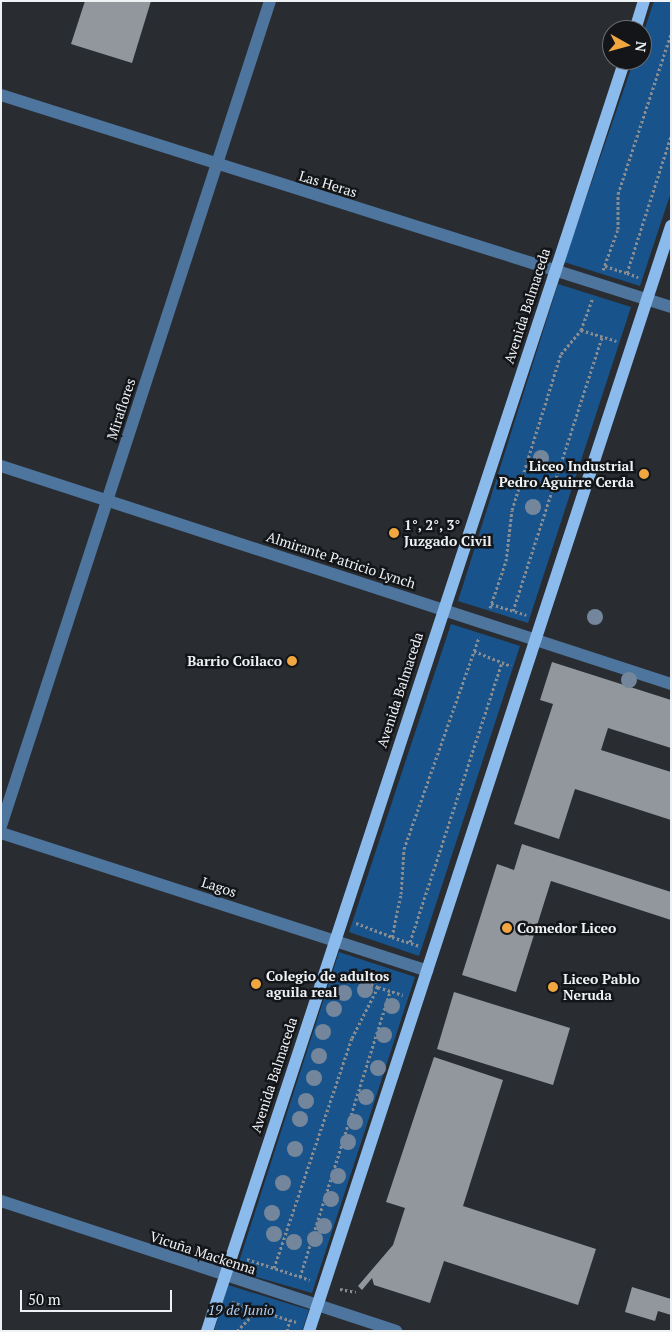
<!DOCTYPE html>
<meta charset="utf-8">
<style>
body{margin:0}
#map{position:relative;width:672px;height:1332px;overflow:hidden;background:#292d32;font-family:"PT Serif",serif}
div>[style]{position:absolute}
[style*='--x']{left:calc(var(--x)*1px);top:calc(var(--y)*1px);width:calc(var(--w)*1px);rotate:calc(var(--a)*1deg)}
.green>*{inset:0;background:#18548b}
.building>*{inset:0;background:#91979d}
.path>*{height:3px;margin-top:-1.5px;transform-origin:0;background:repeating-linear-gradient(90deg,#898c90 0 2.5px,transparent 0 5px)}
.minor>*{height:12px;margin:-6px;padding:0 6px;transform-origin:6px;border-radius:6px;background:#4e759e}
.major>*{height:12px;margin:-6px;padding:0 6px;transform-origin:6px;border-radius:6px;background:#8bbbed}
.trees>*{width:16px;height:16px;margin:-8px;border-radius:50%;background:#73869b}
.dots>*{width:14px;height:14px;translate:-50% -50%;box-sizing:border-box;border:2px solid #131518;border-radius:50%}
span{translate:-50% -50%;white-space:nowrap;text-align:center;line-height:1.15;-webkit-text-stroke:5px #131518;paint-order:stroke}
.street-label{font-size:14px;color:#eff2f5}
.poi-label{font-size:14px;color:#eff2f5;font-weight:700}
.right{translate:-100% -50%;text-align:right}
.left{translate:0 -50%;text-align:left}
.park-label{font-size:14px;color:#b0cff1;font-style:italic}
.frame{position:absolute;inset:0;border:2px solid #eff2f5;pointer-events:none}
.north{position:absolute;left:602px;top:20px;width:50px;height:50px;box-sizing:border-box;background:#131518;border:1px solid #6b6d70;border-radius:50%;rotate:97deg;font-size:14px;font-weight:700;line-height:20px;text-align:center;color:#eff2f5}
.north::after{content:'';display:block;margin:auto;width:18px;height:22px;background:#f1a640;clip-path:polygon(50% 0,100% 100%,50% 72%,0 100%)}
.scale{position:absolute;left:20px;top:1290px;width:152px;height:22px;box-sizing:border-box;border:2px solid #eff2f5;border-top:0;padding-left:6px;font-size:15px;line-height:18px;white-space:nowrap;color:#eff2f5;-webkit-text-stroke:4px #131518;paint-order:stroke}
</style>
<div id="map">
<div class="green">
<i style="clip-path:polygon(654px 1px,671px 1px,671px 192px,640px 286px,564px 262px,634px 60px,642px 60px,642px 37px)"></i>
<i style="clip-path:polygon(558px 284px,631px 307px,528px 623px,458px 601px)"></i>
<i style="clip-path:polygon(451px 624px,520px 646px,419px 956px,349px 932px)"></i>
<i style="clip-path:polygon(339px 952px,415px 977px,312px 1293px,236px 1271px)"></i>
<i style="clip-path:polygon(228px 1285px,309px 1310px,302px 1331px,214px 1331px)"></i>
</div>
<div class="building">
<i style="clip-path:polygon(85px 1px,151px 1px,132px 63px,71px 44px)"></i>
<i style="clip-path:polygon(552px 662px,671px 700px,671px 748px,608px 728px,601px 750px,671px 772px,671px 820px,575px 789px,559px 839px,514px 824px,553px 704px,540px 700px)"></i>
<i style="clip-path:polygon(522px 844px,671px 892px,671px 920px,551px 881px,516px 992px,462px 975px,497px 864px,514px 870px)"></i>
<i style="clip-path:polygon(454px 992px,570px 1028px,553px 1085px,437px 1049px)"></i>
<i style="clip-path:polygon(434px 1057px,503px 1080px,463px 1206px,596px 1249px,578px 1305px,444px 1261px,430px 1303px,374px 1285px,372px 1278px,362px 1290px,358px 1286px,393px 1245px,405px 1208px,386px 1202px)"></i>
<i style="clip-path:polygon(632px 1287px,671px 1299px,671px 1315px,658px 1311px,655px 1321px,625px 1312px)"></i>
</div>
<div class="path">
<i style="--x:605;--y:266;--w:23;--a:18"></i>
<i style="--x:627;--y:273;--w:144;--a:-72.2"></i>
<i style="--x:603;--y:270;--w:44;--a:-69.9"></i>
<i style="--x:618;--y:229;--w:35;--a:-90"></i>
<i style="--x:618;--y:194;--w:169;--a:-71.7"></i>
<i style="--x:627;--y:273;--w:12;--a:20"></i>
<i style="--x:581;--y:330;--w:37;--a:17"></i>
<i style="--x:491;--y:604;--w:37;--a:17"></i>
<i style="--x:490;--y:608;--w:50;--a:-71.2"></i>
<i style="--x:506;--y:561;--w:51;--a:-83.3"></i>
<i style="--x:512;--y:510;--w:164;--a:-72.6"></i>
<i style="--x:561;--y:354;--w:31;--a:-50"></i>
<i style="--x:581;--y:330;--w:33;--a:-70"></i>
<i style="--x:513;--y:611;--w:288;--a:-72"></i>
<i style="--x:474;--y:651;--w:40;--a:22"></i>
<i style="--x:356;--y:923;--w:39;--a:21"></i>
<i style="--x:392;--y:937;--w:44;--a:-78.2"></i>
<i style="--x:401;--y:894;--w:45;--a:-86.2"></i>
<i style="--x:404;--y:849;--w:225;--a:-70.5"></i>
<i style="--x:392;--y:937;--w:29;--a:18"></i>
<i style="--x:410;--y:942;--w:294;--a:-71.8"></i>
<i style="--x:371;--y:984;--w:15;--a:-74"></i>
<i style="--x:378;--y:987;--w:26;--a:18"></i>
<i style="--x:247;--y:1259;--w:66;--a:18.4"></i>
<i style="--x:274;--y:1268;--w:243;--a:-71.3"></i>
<i style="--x:352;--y:1038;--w:57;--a:-63"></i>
<i style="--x:378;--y:987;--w:39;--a:-161"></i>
<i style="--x:300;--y:1277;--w:300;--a:-72.5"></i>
<i style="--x:340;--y:1289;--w:16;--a:11"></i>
<i style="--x:232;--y:1302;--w:67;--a:17.4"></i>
<i style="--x:237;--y:1331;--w:29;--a:-46"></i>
<i style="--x:287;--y:1331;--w:11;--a:-75"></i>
</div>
<div class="minor">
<i style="--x:1;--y:95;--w:703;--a:17.56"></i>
<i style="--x:1;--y:466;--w:705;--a:18.02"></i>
<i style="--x:1;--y:826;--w:868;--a:-71.94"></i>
<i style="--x:1;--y:833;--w:448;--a:17.9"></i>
<i style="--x:1;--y:1201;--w:416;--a:18.2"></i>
</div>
<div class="major">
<i style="--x:635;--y:30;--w:30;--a:-73"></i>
<i style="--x:207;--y:1331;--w:1338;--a:-71.8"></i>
<i style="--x:309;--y:1331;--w:1163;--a:-71.86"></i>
</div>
<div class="trees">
<i style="left:541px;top:458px"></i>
<i style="left:533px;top:507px"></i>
<i style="left:595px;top:617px"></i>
<i style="left:629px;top:680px"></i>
<i style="left:365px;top:990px"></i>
<i style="left:344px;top:993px"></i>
<i style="left:392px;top:1006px"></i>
<i style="left:334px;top:1009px"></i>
<i style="left:323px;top:1032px"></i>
<i style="left:384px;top:1035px"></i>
<i style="left:319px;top:1056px"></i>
<i style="left:378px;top:1068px"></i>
<i style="left:314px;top:1078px"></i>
<i style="left:366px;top:1097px"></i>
<i style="left:306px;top:1101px"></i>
<i style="left:300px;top:1119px"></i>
<i style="left:355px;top:1122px"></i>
<i style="left:348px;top:1142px"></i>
<i style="left:295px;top:1149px"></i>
<i style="left:338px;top:1176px"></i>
<i style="left:283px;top:1183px"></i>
<i style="left:331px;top:1199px"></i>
<i style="left:272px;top:1213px"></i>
<i style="left:324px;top:1226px"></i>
<i style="left:274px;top:1234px"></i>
<i style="left:315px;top:1239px"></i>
<i style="left:294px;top:1242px"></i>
</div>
<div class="dots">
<i style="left:644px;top:474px;background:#f1a640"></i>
<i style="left:394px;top:533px;background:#f1a640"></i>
<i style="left:292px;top:661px;background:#f1a640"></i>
<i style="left:507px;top:928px;background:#f1a640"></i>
<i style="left:256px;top:984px;background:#f1a640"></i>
<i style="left:553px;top:987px;background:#f1a640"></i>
</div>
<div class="street-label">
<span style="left:328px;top:184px;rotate:17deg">Las Heras</span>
<span style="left:527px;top:306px;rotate:-72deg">Avenida Balmaceda</span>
<span style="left:121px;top:409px;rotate:-72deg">Miraflores</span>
<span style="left:341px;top:560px;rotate:18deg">Almirante Patricio Lynch</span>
<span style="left:400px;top:690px;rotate:-72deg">Avenida Balmaceda</span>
<span style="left:219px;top:887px;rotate:18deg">Lagos</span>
<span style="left:274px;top:1075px;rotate:-72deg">Avenida Balmaceda</span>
<span style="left:203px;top:1253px;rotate:18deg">Vicuña Mackenna</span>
</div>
<div class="poi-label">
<span class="right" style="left:634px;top:474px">Liceo Industrial<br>Pedro Aguirre Cerda</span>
<span class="left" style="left:404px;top:533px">1°, 2°, 3°<br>Juzgado Civil</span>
<span class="right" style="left:282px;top:661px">Barrio Coilaco</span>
<span class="left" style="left:517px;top:928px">Comedor Liceo</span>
<span class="left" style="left:266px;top:984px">Colegio de adultos<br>aguila real</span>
<span class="left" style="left:563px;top:987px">Liceo Pablo<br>Neruda</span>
</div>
<div class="park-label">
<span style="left:241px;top:1310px">19 de Junio</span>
</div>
<div class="frame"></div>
<div class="north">N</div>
<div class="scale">50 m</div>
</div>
